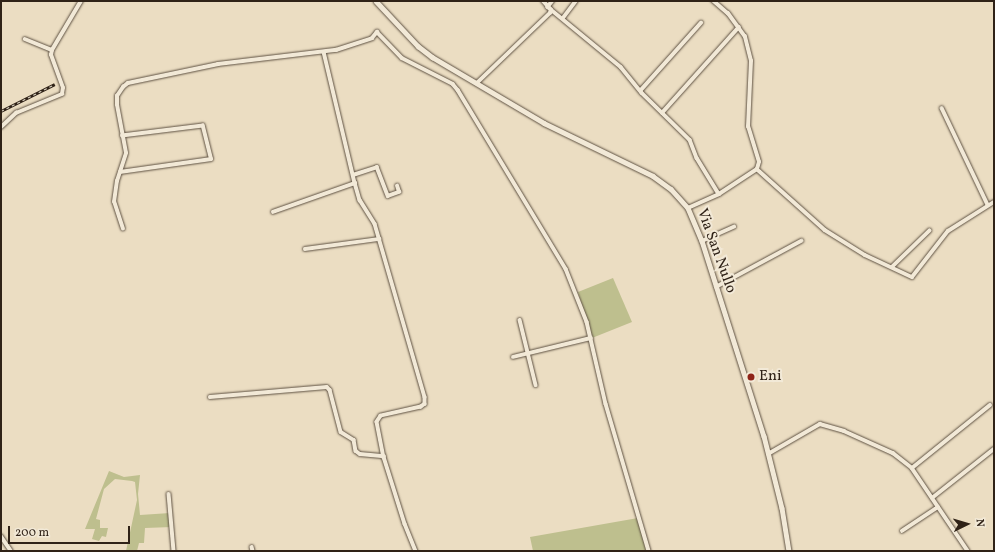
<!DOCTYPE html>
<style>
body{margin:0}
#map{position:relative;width:995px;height:552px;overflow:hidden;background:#ebddc2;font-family:Vollkorn,serif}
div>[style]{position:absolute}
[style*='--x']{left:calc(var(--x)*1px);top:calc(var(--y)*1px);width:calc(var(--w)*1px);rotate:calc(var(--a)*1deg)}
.green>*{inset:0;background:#bebf8e}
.roads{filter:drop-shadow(0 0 1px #5e5142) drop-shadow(0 0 1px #5e5142)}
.minor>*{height:3.5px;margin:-1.75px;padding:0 1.75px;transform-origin:1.75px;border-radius:1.75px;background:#f2e9d7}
.tertiary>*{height:4.5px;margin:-2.25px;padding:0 2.25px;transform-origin:2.25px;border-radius:2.25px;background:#f2e9d7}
.rail>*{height:2.5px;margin-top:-1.25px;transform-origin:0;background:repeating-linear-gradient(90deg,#f2e9d7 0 3px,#2f2217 0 6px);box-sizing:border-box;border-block:1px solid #2f2217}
.dots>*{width:11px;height:11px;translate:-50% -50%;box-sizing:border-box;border:2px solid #f2e9d7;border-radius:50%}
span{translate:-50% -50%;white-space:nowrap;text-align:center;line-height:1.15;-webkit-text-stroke:4px #f2e9d7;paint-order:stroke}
.street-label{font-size:15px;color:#2f2217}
.poi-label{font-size:15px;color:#2f2217}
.left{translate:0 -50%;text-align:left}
.frame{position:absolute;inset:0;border:2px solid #2f2217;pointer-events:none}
.north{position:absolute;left:947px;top:504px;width:40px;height:40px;-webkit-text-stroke:3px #f2e9d7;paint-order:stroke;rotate:85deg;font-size:11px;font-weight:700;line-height:16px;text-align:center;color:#2f2217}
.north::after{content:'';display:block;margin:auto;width:14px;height:18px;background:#2f2217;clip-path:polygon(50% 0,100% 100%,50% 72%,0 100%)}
.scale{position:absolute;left:8px;top:526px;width:122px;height:18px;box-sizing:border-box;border:2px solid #2f2217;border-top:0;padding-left:5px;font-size:12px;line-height:14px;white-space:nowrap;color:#2f2217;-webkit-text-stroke:3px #f2e9d7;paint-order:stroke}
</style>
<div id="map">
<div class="green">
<i style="clip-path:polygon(613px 278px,632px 322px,592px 338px,578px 292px)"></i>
<i style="clip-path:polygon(109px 471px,124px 477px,140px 475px,138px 494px,140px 515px,170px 513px,172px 527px,145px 528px,144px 543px,139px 543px,137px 551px,126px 551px,137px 500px,135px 482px,132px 481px,115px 479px,104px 489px,96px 519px,100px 520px,100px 528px,108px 528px,106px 537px,102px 536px,99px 541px,92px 539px,95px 529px,85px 529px)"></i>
<i style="clip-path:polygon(638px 518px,646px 551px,533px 551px,530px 537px)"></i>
</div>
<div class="roads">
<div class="minor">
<i style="--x:553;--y:1;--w:8;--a:130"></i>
<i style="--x:548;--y:7;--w:94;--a:39.4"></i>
<i style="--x:621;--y:67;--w:33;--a:51"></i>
<i style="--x:642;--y:93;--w:67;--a:44.4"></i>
<i style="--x:690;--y:140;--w:19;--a:69"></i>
<i style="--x:697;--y:158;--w:42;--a:58.6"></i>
<i style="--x:563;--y:18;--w:21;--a:-53"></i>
<i style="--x:25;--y:39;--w:29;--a:22"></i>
<i style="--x:324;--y:52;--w:135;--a:76.7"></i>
<i style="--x:355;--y:183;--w:18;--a:74"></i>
<i style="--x:360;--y:200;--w:28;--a:58"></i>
<i style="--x:375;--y:224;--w:180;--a:73.9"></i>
<i style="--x:425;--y:397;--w:7;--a:90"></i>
<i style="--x:425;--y:404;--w:5;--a:143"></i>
<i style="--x:421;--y:407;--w:41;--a:167.3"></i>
<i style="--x:381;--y:416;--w:7;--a:124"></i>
<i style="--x:377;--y:422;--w:36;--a:79"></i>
<i style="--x:384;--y:457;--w:70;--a:72.6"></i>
<i style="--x:405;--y:524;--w:29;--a:68"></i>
<i style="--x:477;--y:83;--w:101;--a:-43.8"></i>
<i style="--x:550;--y:13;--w:3;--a:-72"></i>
<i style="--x:551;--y:10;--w:12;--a:-132"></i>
<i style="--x:641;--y:90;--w:90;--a:-48.2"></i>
<i style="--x:942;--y:108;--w:107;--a:64.6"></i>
<i style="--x:662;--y:113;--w:115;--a:-48.2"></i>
<i style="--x:1;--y:127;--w:21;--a:-43"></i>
<i style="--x:16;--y:113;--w:50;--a:-22.4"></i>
<i style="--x:62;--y:94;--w:6;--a:-81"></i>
<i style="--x:63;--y:88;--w:35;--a:-110"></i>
<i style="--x:51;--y:55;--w:5;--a:-79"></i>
<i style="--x:52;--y:50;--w:57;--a:-59.4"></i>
<i style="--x:757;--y:169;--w:91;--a:41.9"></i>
<i style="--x:825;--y:230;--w:47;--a:32"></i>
<i style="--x:865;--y:255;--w:52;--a:25.1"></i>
<i style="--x:912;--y:277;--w:58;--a:-52"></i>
<i style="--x:948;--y:231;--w:54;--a:-32.2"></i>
<i style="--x:120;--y:172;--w:92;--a:-8.1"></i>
<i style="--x:211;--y:159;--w:34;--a:-104"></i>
<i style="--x:203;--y:126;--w:81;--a:172.9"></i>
<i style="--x:353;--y:175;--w:25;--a:-18"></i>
<i style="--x:377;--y:167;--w:31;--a:69"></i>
<i style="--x:388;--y:196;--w:12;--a:-20"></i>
<i style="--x:399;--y:192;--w:6;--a:-108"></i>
<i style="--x:688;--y:208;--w:34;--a:-24"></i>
<i style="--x:719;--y:194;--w:45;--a:-33.3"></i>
<i style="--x:757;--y:169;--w:7;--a:-74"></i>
<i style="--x:759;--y:162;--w:37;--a:-107"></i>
<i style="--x:748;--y:127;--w:66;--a:-87.4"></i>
<i style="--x:751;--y:61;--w:25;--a:-104"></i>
<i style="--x:745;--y:37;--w:29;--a:-126"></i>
<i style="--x:728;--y:14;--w:20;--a:-139"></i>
<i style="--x:273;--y:212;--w:87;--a:-19.5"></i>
<i style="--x:123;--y:229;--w:28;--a:-108"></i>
<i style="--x:114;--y:202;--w:21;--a:-82"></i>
<i style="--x:117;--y:181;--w:29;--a:-72"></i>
<i style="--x:126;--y:153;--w:49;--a:-100.6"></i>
<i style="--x:117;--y:105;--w:9;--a:-90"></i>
<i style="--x:117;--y:96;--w:11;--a:-56"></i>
<i style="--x:123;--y:87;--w:6;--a:-39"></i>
<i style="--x:128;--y:83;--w:92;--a:-11.9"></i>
<i style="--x:218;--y:64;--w:119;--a:-6.8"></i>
<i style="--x:336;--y:50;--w:38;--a:-18"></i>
<i style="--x:372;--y:38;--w:8;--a:-50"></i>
<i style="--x:377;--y:32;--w:36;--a:46"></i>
<i style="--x:402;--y:58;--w:57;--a:27"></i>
<i style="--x:453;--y:84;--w:8;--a:50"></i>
<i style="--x:458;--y:90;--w:209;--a:58.9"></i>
<i style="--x:566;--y:269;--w:57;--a:68.4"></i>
<i style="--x:587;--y:322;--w:84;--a:77"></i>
<i style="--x:606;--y:404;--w:153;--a:73.7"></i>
<i style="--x:702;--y:241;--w:35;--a:-24"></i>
<i style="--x:305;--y:249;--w:75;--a:-7.7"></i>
<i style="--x:892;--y:267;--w:52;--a:-44.2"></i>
<i style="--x:716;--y:287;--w:97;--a:-28.4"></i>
<i style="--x:520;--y:320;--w:67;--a:76.2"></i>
<i style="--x:513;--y:357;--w:80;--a:-13.7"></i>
<i style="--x:210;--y:397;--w:117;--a:-4.9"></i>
<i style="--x:327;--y:387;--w:4;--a:45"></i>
<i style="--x:330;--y:390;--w:43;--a:75.3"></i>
<i style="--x:341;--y:432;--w:15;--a:32"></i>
<i style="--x:354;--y:440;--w:11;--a:80"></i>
<i style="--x:356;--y:451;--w:5;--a:37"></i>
<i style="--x:360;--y:454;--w:24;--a:5"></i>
<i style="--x:768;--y:454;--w:60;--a:-30"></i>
<i style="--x:820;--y:424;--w:25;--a:16"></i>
<i style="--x:844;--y:431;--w:54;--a:24.2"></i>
<i style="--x:893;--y:453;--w:24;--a:38"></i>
<i style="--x:912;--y:468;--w:100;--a:56"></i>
<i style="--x:912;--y:468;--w:100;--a:-38.9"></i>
<i style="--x:169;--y:494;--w:57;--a:85"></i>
<i style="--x:932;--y:498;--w:79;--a:-38.3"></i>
<i style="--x:902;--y:531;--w:43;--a:-33.7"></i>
<i style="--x:1;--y:536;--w:18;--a:56"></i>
<i style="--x:252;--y:547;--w:4;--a:76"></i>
</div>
<div class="tertiary">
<i style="--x:376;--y:1;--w:62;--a:47"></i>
<i style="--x:418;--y:46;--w:18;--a:38"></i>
<i style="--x:432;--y:57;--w:130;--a:30.5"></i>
<i style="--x:544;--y:123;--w:121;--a:25.9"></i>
<i style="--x:653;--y:176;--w:22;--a:36"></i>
<i style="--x:671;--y:189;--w:25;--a:48"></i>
<i style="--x:688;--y:208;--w:36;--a:67"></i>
<i style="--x:702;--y:241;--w:205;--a:72.4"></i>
<i style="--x:764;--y:436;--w:74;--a:76"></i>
<i style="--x:782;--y:508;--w:44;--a:80.8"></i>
</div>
</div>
<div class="rail">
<i style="--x:1;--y:111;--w:60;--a:-26.6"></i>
</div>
<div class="dots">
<i style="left:751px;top:377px;background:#8f2418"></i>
</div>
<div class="street-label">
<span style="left:716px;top:251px;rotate:70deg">Via San Nullo</span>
</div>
<div class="poi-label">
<span class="left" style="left:759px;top:377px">Eni</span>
</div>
<div class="frame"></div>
<div class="north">N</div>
<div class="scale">200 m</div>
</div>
